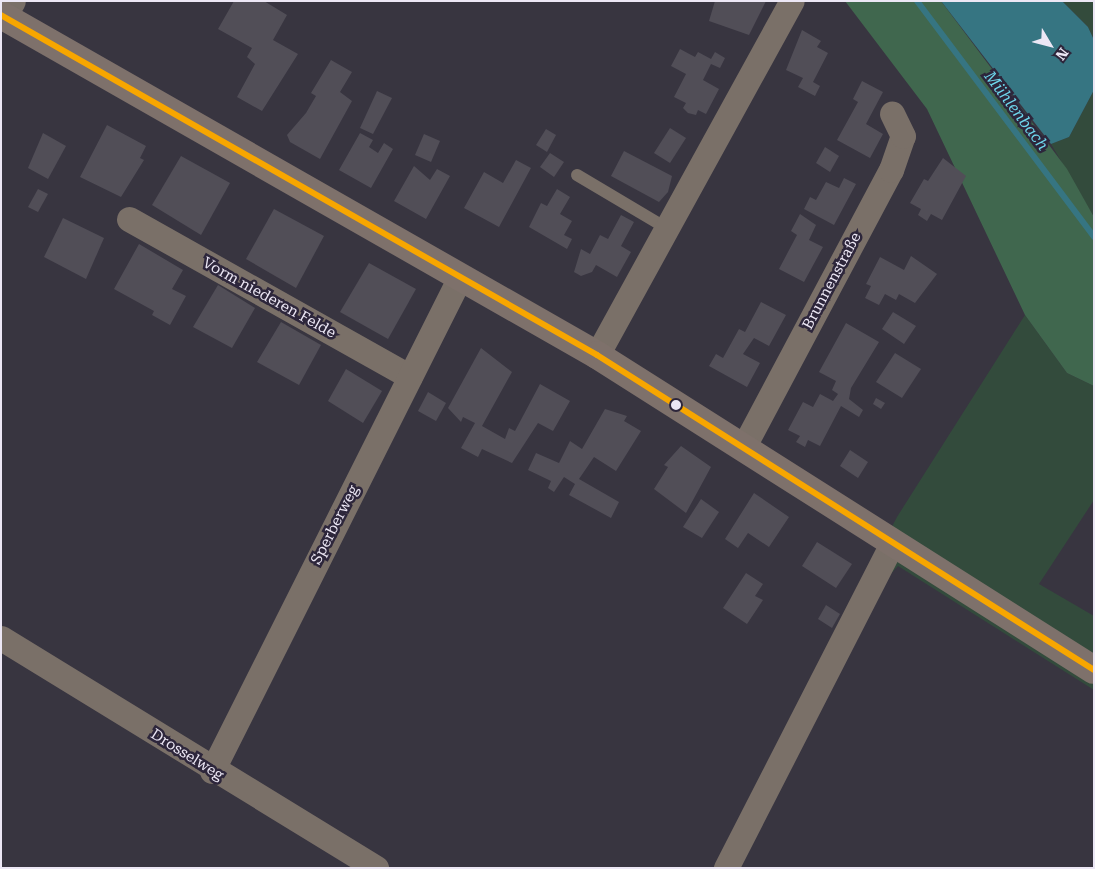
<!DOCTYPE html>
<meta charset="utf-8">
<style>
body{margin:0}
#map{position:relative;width:1095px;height:869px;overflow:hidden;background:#383540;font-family:"Roboto Serif",serif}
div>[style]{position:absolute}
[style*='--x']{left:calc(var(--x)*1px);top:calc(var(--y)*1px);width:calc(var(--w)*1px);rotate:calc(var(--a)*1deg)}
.green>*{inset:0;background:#334b3c}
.forest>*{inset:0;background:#40674e}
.water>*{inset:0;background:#367582}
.stream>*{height:6px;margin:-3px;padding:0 3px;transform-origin:3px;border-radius:3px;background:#367582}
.building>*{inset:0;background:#514e57}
.service>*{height:12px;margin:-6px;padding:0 6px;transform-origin:6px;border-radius:6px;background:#7a7068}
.minor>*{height:25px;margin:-12.5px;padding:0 12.5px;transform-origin:12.5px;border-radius:12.5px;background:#7a7068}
.secondary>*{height:28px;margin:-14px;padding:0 14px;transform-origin:14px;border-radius:14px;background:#7e716b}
.bus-1>*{height:6px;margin:-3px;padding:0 3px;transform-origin:3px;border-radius:3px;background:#f7a600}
.dots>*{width:14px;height:14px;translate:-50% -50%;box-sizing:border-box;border:2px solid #2d263b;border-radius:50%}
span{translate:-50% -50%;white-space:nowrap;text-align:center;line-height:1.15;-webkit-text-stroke:5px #2d263b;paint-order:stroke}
.street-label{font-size:15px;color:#ece7f5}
.water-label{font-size:16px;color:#6ed7ec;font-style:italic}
.frame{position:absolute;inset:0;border:2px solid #ece7f5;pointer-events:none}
.north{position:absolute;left:1025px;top:20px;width:50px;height:50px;-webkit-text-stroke:4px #2d263b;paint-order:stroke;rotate:127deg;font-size:14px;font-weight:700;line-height:20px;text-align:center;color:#ece7f5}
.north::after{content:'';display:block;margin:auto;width:18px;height:22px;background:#ece7f5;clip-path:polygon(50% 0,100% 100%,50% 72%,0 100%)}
</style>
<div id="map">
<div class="green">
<i style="clip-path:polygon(1062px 1px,1094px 1px,1094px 40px,1088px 27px)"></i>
<i style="clip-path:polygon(1094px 90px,1094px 217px,1051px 144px,1069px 137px)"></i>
<i style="clip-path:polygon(1025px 315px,1067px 373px,1094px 386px,1094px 500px,1039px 584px,1094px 616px,1094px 690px,898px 566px,834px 637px,897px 517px)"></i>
</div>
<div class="forest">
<i style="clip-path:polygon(845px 1px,941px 1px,1067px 169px,1094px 217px,1094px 386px,1067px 373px,1025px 315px,927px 109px)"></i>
</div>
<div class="water">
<i style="clip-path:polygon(941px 1px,1062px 1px,1088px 27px,1094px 40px,1094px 90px,1069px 137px,1051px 144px)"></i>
</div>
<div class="stream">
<i style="--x:917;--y:1;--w:295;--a:53.1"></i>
</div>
<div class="building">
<i style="clip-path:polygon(234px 1px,264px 1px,287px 15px,273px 40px,298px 54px,262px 111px,237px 97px,255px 64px,247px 57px,252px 48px,218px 29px)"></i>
<i style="clip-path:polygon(715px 1px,766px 1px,749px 35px,709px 21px)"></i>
<i style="clip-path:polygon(802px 30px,821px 41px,817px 47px,828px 53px,813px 82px,820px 86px,815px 96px,798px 87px,803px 78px,786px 70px)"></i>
<i style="clip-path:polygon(680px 49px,695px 57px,698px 52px,711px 59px,715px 52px,725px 58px,720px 68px,711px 64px,703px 80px,719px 89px,706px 114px,698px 110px,696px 115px,688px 113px,683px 108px,686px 103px,674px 97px,686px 74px,671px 66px)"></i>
<i style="clip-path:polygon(331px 60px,352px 72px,340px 92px,352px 101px,320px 159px,290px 142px,287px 135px,306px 113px,316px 96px,311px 93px)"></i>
<i style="clip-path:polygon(862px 81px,883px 92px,866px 124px,883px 134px,870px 158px,837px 140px,858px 102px,853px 99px)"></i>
<i style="clip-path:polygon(377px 91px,392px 98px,373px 134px,360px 128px)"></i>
<i style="clip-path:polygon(107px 125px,146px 146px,140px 158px,144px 160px,121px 197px,80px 177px)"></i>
<i style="clip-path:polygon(670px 128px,686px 138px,670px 163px,654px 153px)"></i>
<i style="clip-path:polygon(546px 129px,556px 135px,547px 152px,536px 145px)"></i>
<i style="clip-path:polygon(43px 133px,66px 146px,48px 179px,28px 168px)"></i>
<i style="clip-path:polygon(360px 133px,373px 140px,369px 147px,378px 153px,384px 143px,393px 149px,371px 188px,339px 170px)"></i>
<i style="clip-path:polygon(424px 134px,440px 141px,431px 162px,415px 155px)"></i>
<i style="clip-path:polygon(825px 147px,839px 156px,830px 172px,816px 163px)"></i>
<i style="clip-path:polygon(624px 151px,672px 176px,668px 192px,659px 202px,611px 176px)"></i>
<i style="clip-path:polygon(550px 153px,564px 162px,554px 177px,540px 167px)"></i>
<i style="clip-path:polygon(181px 156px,230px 183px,201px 235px,152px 205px)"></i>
<i style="clip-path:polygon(943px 158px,966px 176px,942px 220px,931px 214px,927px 221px,918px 215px,921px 209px,910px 203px,924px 179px,928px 181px)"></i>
<i style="clip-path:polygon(516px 160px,531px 168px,499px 227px,464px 208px,484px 172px,503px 183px)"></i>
<i style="clip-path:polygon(414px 166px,430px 180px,437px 169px,450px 176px,426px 219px,394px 201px)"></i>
<i style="clip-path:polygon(844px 178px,856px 184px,834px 225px,804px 209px,810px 197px,816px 200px,826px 182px,839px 188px)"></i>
<i style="clip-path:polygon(38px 189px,48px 194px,38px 212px,28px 207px)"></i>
<i style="clip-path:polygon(557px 189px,570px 197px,560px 214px,572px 221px,564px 235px,572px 239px,567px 249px,529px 227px,541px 203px,547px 206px)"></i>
<i style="clip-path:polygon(274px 209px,324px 236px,296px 288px,246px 259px)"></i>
<i style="clip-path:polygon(800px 214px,816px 225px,809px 240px,823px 247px,804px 282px,779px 269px,797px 235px,791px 231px)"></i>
<i style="clip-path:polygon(621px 215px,634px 222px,621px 246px,631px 252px,617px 277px,596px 265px,592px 272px,581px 276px,574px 272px,581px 249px,590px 254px,600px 235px,608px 239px)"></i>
<i style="clip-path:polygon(63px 218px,104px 238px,86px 279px,44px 257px)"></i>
<i style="clip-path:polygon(139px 244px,183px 270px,172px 289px,186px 296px,170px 325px,152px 315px,154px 311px,114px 289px)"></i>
<i style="clip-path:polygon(911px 256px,937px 274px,915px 303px,899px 294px,896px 300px,885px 294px,879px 305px,865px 298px,871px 286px,866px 284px,880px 257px,904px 270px)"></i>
<i style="clip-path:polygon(369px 263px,416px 289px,388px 339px,340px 312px)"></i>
<i style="clip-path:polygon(218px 285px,255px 308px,232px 348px,193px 327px)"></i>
<i style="clip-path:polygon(761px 302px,786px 315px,769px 346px,754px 338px,743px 354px,760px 363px,747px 387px,709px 366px,716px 354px,723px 358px,739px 329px,745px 332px)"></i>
<i style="clip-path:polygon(893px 312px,916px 326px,904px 344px,882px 329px)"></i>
<i style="clip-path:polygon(281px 322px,321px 345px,299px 385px,257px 362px)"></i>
<i style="clip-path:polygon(846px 323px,879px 342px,851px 388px,849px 399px,863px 410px,859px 417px,841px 406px,820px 446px,808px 440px,805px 447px,796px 442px,800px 436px,788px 430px,803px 402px,813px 407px,820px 394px,833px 401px,838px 394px,832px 390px,836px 381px,819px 372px)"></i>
<i style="clip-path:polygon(481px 348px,512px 372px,482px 426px,505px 439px,509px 428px,515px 431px,540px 384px,570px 401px,553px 431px,538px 423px,512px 463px,482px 449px,478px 457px,461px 448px,475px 423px,463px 417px,461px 422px,448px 408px)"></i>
<i style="clip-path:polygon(895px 353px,921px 369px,902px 398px,876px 382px)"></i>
<i style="clip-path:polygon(346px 369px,382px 391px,363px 423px,328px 401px)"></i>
<i style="clip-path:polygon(428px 392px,446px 403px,436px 421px,418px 411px)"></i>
<i style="clip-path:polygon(876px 398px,885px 403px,881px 409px,873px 404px)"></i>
<i style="clip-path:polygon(605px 409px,627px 416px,624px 421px,641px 431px,616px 471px,594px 457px,579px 479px,619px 502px,611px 518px,569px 495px,575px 484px,564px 477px,554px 492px,548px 488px,551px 481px,528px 470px,536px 453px,559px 463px,570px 441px,582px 449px)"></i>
<i style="clip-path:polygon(681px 446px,711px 467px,686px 513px,654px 489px,668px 467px,664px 465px)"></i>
<i style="clip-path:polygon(850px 450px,868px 462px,858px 478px,840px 466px)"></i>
<i style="clip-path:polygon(754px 493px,789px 517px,769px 547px,748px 533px,738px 548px,725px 539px)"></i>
<i style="clip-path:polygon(701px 499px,719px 512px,702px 538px,683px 527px)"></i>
<i style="clip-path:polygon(817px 542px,852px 564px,836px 588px,802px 566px)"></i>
<i style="clip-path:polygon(746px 573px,763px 584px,755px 596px,763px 600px,747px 624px,723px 608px)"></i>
<i style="clip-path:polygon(826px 605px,840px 614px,832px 628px,818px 619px)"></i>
</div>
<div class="service">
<i style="--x:577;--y:175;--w:106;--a:30.7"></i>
</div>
<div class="minor">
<i style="--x:4;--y:16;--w:17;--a:-59"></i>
<i style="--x:129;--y:219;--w:322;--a:29.3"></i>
<i style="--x:597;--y:355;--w:404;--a:-61.2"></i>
<i style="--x:744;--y:446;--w:313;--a:-62"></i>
<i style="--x:891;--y:170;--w:36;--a:-71"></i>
<i style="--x:903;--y:136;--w:25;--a:-116"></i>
<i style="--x:1;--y:638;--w:440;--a:31.5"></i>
<i style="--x:212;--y:771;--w:551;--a:-63.34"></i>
<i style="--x:726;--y:868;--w:364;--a:-62.9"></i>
</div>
<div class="secondary">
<i style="--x:1;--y:15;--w:686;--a:29.7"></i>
<i style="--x:597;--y:355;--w:588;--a:32.37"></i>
</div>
<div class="bus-1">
<i style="--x:1;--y:15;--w:686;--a:29.7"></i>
<i style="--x:597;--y:355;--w:588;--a:32.37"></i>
</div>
<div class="dots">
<i style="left:676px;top:405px;background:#ece7f5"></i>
</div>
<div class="street-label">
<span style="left:832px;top:281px;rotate:-62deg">Brunnenstraße</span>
<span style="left:269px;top:298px;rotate:29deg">Vorm niederen Felde</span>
<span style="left:335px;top:525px;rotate:-63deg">Sperberweg</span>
<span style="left:187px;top:755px;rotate:32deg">Drosselweg</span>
</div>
<div class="water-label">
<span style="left:1016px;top:111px;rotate:53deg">Mühlenbach</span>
</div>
<div class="frame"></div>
<div class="north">N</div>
</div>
